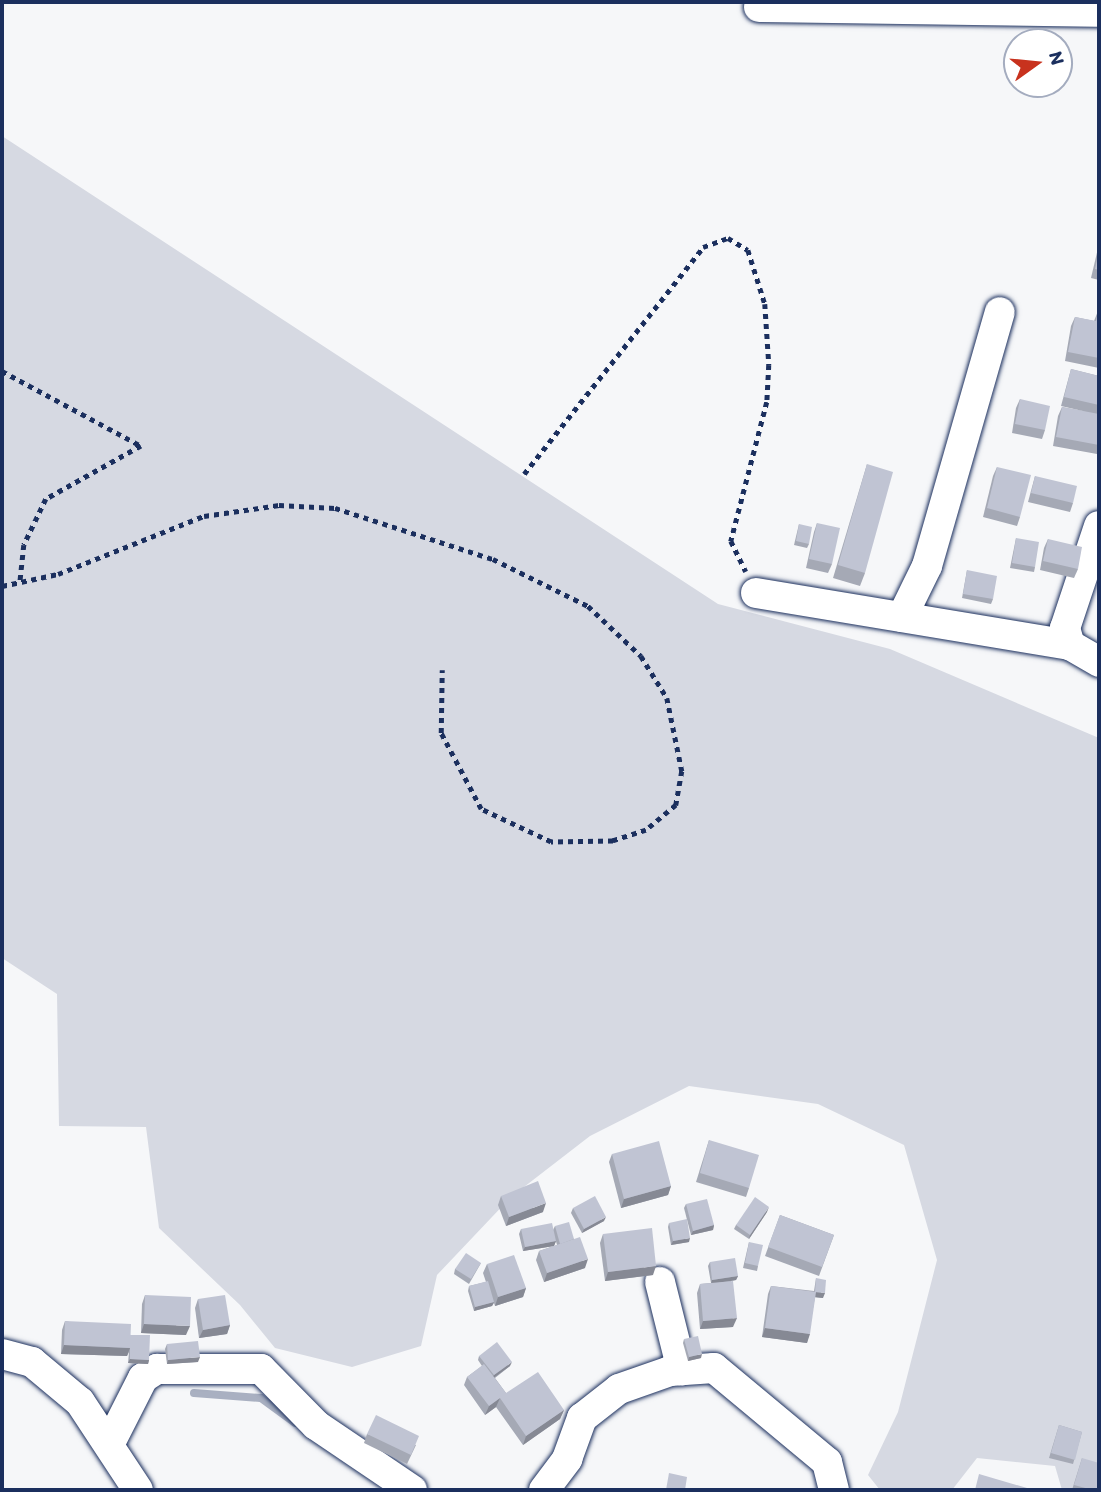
<!DOCTYPE html>
<style>
body{margin:0}
#map{position:relative;width:1101px;height:1492px;overflow:hidden;background:#f6f7f9;font-family:Itim,sans-serif}
div>[style]{position:absolute}
[style*='--x']{left:calc(var(--x)*1px);top:calc(var(--y)*1px);width:calc(var(--w)*1px);rotate:calc(var(--a)*1deg)}
.green>*{inset:0;background:#d6d9e2}
.stream>*{height:8px;margin:-4px;padding:0 4px;transform-origin:4px;border-radius:4px;background:#a9b0c1}
.path>*{height:4.5px;margin-top:-2.25px;transform-origin:0;background:repeating-linear-gradient(90deg,#1b2f5e 0 5px,transparent 0 10px)}
.roads{filter:drop-shadow(0 0 2px #1b2f5e) drop-shadow(0 0 2px #1b2f5e)}
.minor>*{height:30px;margin:-15px;padding:0 15px;transform-origin:15px;border-radius:15px;background:#fff}
.wall>*{inset:0;background:#a5a9b5}
.shaded-wall>*{inset:0;background:#868994}
.building>*{inset:0;background:#c0c4d3}
span{translate:-50% -50%;white-space:nowrap;text-align:center;line-height:1.15;-webkit-text-stroke:5px #fff;paint-order:stroke}
.frame{position:absolute;inset:0;border:4px solid #1b2f5e;pointer-events:none}
.north{position:absolute;left:1003px;top:28px;width:70px;height:70px;box-sizing:border-box;background:#fff;border:2px solid #a4acbf;border-radius:50%;rotate:75deg;font-size:19px;font-weight:700;line-height:28px;text-align:center;color:#1b2f5e}
.north::after{content:'';display:block;margin:auto;width:24px;height:32px;background:#c8321e;clip-path:polygon(50% 0,100% 100%,50% 72%,0 100%)}
</style>
<div id="map">
<div class="green">
<i style="clip-path:polygon(2px 136px,718px 604px,890px 649px,1099px 738px,1099px 1490px,1062px 1490px,1055px 1466px,977px 1458px,952px 1490px,880px 1490px,868px 1475px,898px 1412px,937px 1260px,904px 1145px,818px 1104px,689px 1086px,590px 1136px,511px 1197px,437px 1275px,421px 1346px,352px 1367px,275px 1348px,240px 1305px,159px 1228px,146px 1127px,59px 1126px,57px 994px,2px 958px)"></i>
</div>
<div class="stream">
<i style="--x:194;--y:1393;--w:67;--a:4.3"></i>
<i style="--x:261;--y:1398;--w:42;--a:36.3"></i>
</div>
<div class="path">
<i style="--x:2;--y:371;--w:158;--a:28.3"></i>
<i style="--x:141;--y:446;--w:109;--a:150.8"></i>
<i style="--x:46;--y:499;--w:51;--a:115.6"></i>
<i style="--x:24;--y:545;--w:39;--a:96"></i>
<i style="--x:524;--y:474;--w:289;--a:-51.7"></i>
<i style="--x:703;--y:247;--w:27;--a:-20"></i>
<i style="--x:728;--y:238;--w:23;--a:31"></i>
<i style="--x:748;--y:250;--w:57;--a:72.5"></i>
<i style="--x:765;--y:304;--w:61;--a:86.2"></i>
<i style="--x:769;--y:365;--w:37;--a:93"></i>
<i style="--x:767;--y:402;--w:144;--a:104.5"></i>
<i style="--x:731;--y:541;--w:34;--a:64"></i>
<i style="--x:2;--y:586;--w:57;--a:-12.1"></i>
<i style="--x:58;--y:574;--w:157;--a:-21.7"></i>
<i style="--x:204;--y:516;--w:76;--a:-8.3"></i>
<i style="--x:279;--y:505;--w:56;--a:3.1"></i>
<i style="--x:335;--y:508;--w:166;--a:17.9"></i>
<i style="--x:493;--y:559;--w:106;--a:26.3"></i>
<i style="--x:588;--y:606;--w:73;--a:43.3"></i>
<i style="--x:641;--y:656;--w:49;--a:58.2"></i>
<i style="--x:667;--y:698;--w:75;--a:78.4"></i>
<i style="--x:682;--y:771;--w:35;--a:100"></i>
<i style="--x:676;--y:805;--w:39;--a:140"></i>
<i style="--x:646;--y:830;--w:35;--a:162"></i>
<i style="--x:613;--y:841;--w:62;--a:179.1"></i>
<i style="--x:551;--y:842;--w:77;--a:-154.8"></i>
<i style="--x:481;--y:809;--w:86;--a:-117.8"></i>
<i style="--x:441;--y:733;--w:63;--a:-89.1"></i>
</div>
<div class="roads">
<div class="minor">
<i style="--x:759;--y:7;--w:340;--a:0.8"></i>
<i style="--x:1099;--y:526;--w:108;--a:108.4"></i>
<i style="--x:1065;--y:628;--w:18;--a:74"></i>
<i style="--x:1070;--y:645;--w:34;--a:30"></i>
<i style="--x:756;--y:593;--w:318;--a:9.4"></i>
<i style="--x:902;--y:617;--w:57;--a:-63.9"></i>
<i style="--x:927;--y:566;--w:264;--a:-74"></i>
<i style="--x:660;--y:1282;--w:91;--a:76"></i>
<i style="--x:2;--y:1354;--w:31;--a:15"></i>
<i style="--x:32;--y:1362;--w:62;--a:39.8"></i>
<i style="--x:80;--y:1402;--w:105;--a:56.6"></i>
<i style="--x:110;--y:1443;--w:73;--a:-63.1"></i>
<i style="--x:143;--y:1378;--w:17;--a:-33"></i>
<i style="--x:157;--y:1369;--w:104;--a:0"></i>
<i style="--x:261;--y:1369;--w:78;--a:45.5"></i>
<i style="--x:316;--y:1425;--w:116;--a:34.1"></i>
<i style="--x:544;--y:1490;--w:39;--a:-53"></i>
<i style="--x:567;--y:1459;--w:44;--a:-69.9"></i>
<i style="--x:582;--y:1418;--w:47;--a:-38.1"></i>
<i style="--x:619;--y:1389;--w:54;--a:-19.4"></i>
<i style="--x:670;--y:1371;--w:44;--a:-3.9"></i>
<i style="--x:714;--y:1368;--w:147;--a:39.8"></i>
<i style="--x:827;--y:1462;--w:29;--a:76"></i>
</div>
</div>
<div class="wall">
<i style="clip-path:polygon(1099px 244px,1099px 280px,1091px 278px)"></i>
<i style="clip-path:polygon(1098px 311px,1099px 312px,1099px 368px,1065px 361px,1071px 326px,1075px 317px,1094px 321px)"></i>
<i style="clip-path:polygon(1071px 369px,1099px 376px,1099px 449px,1097px 454px,1053px 446px,1058px 416px,1062px 407px,1087px 412px,1061px 406px)"></i>
<i style="clip-path:polygon(1020px 399px,1045px 430px,1042px 439px,1012px 433px,1016px 408px)"></i>
<i style="clip-path:polygon(867px 464px,865px 573px,860px 586px,833px 578px)"></i>
<i style="clip-path:polygon(997px 467px,1020px 517px,1017px 526px,983px 517px,993px 476px)"></i>
<i style="clip-path:polygon(1035px 476px,1073px 503px,1070px 512px,1028px 502px)"></i>
<i style="clip-path:polygon(817px 523px,832px 564px,828px 573px,806px 568px,814px 532px)"></i>
<i style="clip-path:polygon(799px 524px,809px 544px,807px 548px,794px 545px)"></i>
<i style="clip-path:polygon(1016px 538px,1035px 567px,1034px 572px,1010px 568px)"></i>
<i style="clip-path:polygon(1048px 539px,1078px 569px,1074px 578px,1040px 570px,1044px 548px)"></i>
<i style="clip-path:polygon(967px 570px,993px 599px,991px 604px,962px 598px)"></i>
<i style="clip-path:polygon(709px 1140px,749px 1188px,746px 1197px,696px 1182px)"></i>
<i style="clip-path:polygon(612px 1154px,671px 1186px,668px 1195px,621px 1208px,609px 1162px)"></i>
<i style="clip-path:polygon(501px 1196px,543px 1212px,506px 1226px,498px 1205px)"></i>
<i style="clip-path:polygon(686px 1204px,714px 1225px,713px 1230px,691px 1235px,684px 1208px)"></i>
<i style="clip-path:polygon(573px 1208px,604px 1221px,582px 1233px,571px 1213px)"></i>
<i style="clip-path:polygon(767px 1212px,749px 1239px,734px 1229px,736px 1225px)"></i>
<i style="clip-path:polygon(780px 1215px,834px 1235px,819px 1276px,765px 1256px)"></i>
<i style="clip-path:polygon(669px 1223px,689px 1242px,671px 1245px,668px 1227px)"></i>
<i style="clip-path:polygon(555px 1226px,574px 1239px,585px 1268px,544px 1282px,536px 1260px,539px 1251px,557px 1245px,554px 1234px,556px 1241px,554px 1246px,523px 1251px,519px 1234px,521px 1229px,553px 1230px)"></i>
<i style="clip-path:polygon(603px 1234px,653px 1275px,605px 1281px,600px 1243px)"></i>
<i style="clip-path:polygon(749px 1242px,758px 1266px,757px 1271px,743px 1268px)"></i>
<i style="clip-path:polygon(710px 1262px,738px 1276px,736px 1280px,731px 1281px,733px 1327px,700px 1329px,697px 1293px,700px 1284px,711px 1283px,708px 1266px)"></i>
<i style="clip-path:polygon(481px 1263px,469px 1284px,454px 1274px,455px 1269px)"></i>
<i style="clip-path:polygon(487px 1264px,526px 1288px,523px 1297px,495px 1306px,494px 1303px,492px 1306px,474px 1311px,468px 1291px,469px 1286px,486px 1282px,483px 1273px)"></i>
<i style="clip-path:polygon(816px 1278px,823px 1298px,815px 1297px,807px 1343px,762px 1337px,768px 1294px,771px 1286px,814px 1291px)"></i>
<i style="clip-path:polygon(145px 1295px,186px 1335px,141px 1333px,142px 1304px)"></i>
<i style="clip-path:polygon(198px 1299px,230px 1325px,227px 1334px,199px 1338px,195px 1308px)"></i>
<i style="clip-path:polygon(65px 1321px,131px 1335px,149px 1360px,148px 1364px,128px 1363px,129px 1352px,127px 1356px,61px 1354px,62px 1330px)"></i>
<i style="clip-path:polygon(684px 1339px,701px 1358px,688px 1361px,683px 1343px)"></i>
<i style="clip-path:polygon(167px 1344px,198px 1362px,167px 1364px,165px 1349px)"></i>
<i style="clip-path:polygon(479px 1356px,510px 1366px,495px 1378px,506px 1393px,564px 1410px,560px 1419px,523px 1445px,496px 1407px,485px 1415px,464px 1385px,467px 1377px,482px 1366px,478px 1360px)"></i>
<i style="clip-path:polygon(1059px 1425px,1082px 1432px,1073px 1464px,1049px 1458px)"></i>
<i style="clip-path:polygon(367px 1434px,416px 1445px,407px 1464px,364px 1443px)"></i>
<i style="clip-path:polygon(1082px 1458px,1099px 1490px,1072px 1490px)"></i>
</div>
<div class="shaded-wall">
<i style="clip-path:polygon(671px 1186px,668px 1195px,621px 1208px,624px 1199px)"></i>
<i style="clip-path:polygon(546px 1203px,543px 1212px,506px 1226px,509px 1217px)"></i>
<i style="clip-path:polygon(769px 1207px,767px 1212px,749px 1239px,750px 1235px)"></i>
<i style="clip-path:polygon(606px 1217px,604px 1221px,582px 1233px,584px 1229px)"></i>
<i style="clip-path:polygon(714px 1225px,713px 1230px,691px 1235px,693px 1231px)"></i>
<i style="clip-path:polygon(690px 1238px,689px 1242px,671px 1245px,673px 1241px)"></i>
<i style="clip-path:polygon(556px 1241px,554px 1246px,523px 1251px,525px 1247px)"></i>
<i style="clip-path:polygon(588px 1259px,585px 1268px,544px 1282px,547px 1273px)"></i>
<i style="clip-path:polygon(656px 1266px,653px 1275px,605px 1281px,608px 1272px)"></i>
<i style="clip-path:polygon(738px 1276px,736px 1280px,711px 1284px,712px 1280px)"></i>
<i style="clip-path:polygon(526px 1288px,523px 1297px,495px 1306px,498px 1297px)"></i>
<i style="clip-path:polygon(815px 1292px,825px 1293px,823px 1298px,813px 1297px)"></i>
<i style="clip-path:polygon(494px 1302px,492px 1306px,474px 1311px,475px 1307px)"></i>
<i style="clip-path:polygon(737px 1318px,733px 1327px,700px 1329px,703px 1321px)"></i>
<i style="clip-path:polygon(144px 1324px,190px 1326px,186px 1335px,141px 1333px)"></i>
<i style="clip-path:polygon(230px 1325px,227px 1334px,199px 1338px,203px 1330px)"></i>
<i style="clip-path:polygon(765px 1328px,810px 1334px,807px 1343px,762px 1337px)"></i>
<i style="clip-path:polygon(64px 1345px,130px 1348px,127px 1356px,61px 1354px)"></i>
<i style="clip-path:polygon(702px 1354px,701px 1358px,688px 1361px,689px 1357px)"></i>
<i style="clip-path:polygon(200px 1357px,198px 1362px,167px 1364px,168px 1360px)"></i>
<i style="clip-path:polygon(130px 1359px,149px 1360px,148px 1364px,128px 1363px)"></i>
<i style="clip-path:polygon(512px 1362px,510px 1366px,492px 1379px,494px 1375px)"></i>
<i style="clip-path:polygon(500px 1398px,496px 1407px,485px 1415px,489px 1406px)"></i>
<i style="clip-path:polygon(564px 1410px,560px 1419px,523px 1445px,526px 1436px)"></i>
</div>
<div class="building">
<i style="clip-path:polygon(1099px 249px,1099px 270px,1095px 269px)"></i>
<i style="clip-path:polygon(1098px 311px,1099px 312px,1099px 358px,1068px 352px,1075px 317px,1096px 321px)"></i>
<i style="clip-path:polygon(1071px 369px,1099px 376px,1099px 405px,1064px 397px)"></i>
<i style="clip-path:polygon(1020px 399px,1050px 406px,1045px 430px,1015px 424px)"></i>
<i style="clip-path:polygon(1062px 407px,1099px 414px,1099px 445px,1056px 437px)"></i>
<i style="clip-path:polygon(867px 464px,893px 472px,865px 573px,838px 565px)"></i>
<i style="clip-path:polygon(997px 467px,1031px 475px,1020px 517px,987px 508px)"></i>
<i style="clip-path:polygon(1035px 476px,1077px 486px,1073px 503px,1031px 493px)"></i>
<i style="clip-path:polygon(817px 523px,840px 528px,832px 564px,809px 559px)"></i>
<i style="clip-path:polygon(799px 524px,812px 527px,809px 544px,796px 541px)"></i>
<i style="clip-path:polygon(1016px 538px,1039px 542px,1035px 567px,1012px 563px)"></i>
<i style="clip-path:polygon(1048px 539px,1082px 547px,1078px 569px,1043px 561px)"></i>
<i style="clip-path:polygon(967px 570px,997px 576px,993px 599px,963px 594px)"></i>
<i style="clip-path:polygon(709px 1140px,759px 1155px,749px 1188px,700px 1173px)"></i>
<i style="clip-path:polygon(659px 1141px,671px 1186px,624px 1199px,612px 1154px)"></i>
<i style="clip-path:polygon(538px 1181px,546px 1203px,509px 1217px,501px 1196px)"></i>
<i style="clip-path:polygon(595px 1196px,606px 1217px,584px 1229px,573px 1208px)"></i>
<i style="clip-path:polygon(755px 1197px,769px 1207px,750px 1235px,736px 1225px)"></i>
<i style="clip-path:polygon(707px 1199px,714px 1225px,693px 1231px,686px 1204px)"></i>
<i style="clip-path:polygon(780px 1215px,834px 1235px,822px 1267px,768px 1247px)"></i>
<i style="clip-path:polygon(687px 1219px,690px 1238px,673px 1241px,669px 1223px)"></i>
<i style="clip-path:polygon(569px 1222px,574px 1239px,560px 1244px,555px 1226px)"></i>
<i style="clip-path:polygon(552px 1223px,556px 1241px,525px 1247px,521px 1229px)"></i>
<i style="clip-path:polygon(652px 1228px,656px 1266px,608px 1272px,603px 1234px)"></i>
<i style="clip-path:polygon(580px 1237px,588px 1259px,547px 1273px,539px 1251px)"></i>
<i style="clip-path:polygon(749px 1242px,763px 1245px,758px 1266px,745px 1263px)"></i>
<i style="clip-path:polygon(466px 1253px,481px 1263px,471px 1279px,455px 1269px)"></i>
<i style="clip-path:polygon(514px 1255px,526px 1288px,498px 1297px,487px 1264px)"></i>
<i style="clip-path:polygon(735px 1258px,738px 1276px,712px 1280px,710px 1262px)"></i>
<i style="clip-path:polygon(816px 1278px,826px 1280px,825px 1293px,815px 1292px)"></i>
<i style="clip-path:polygon(488px 1281px,494px 1302px,475px 1307px,469px 1286px)"></i>
<i style="clip-path:polygon(733px 1281px,737px 1318px,703px 1321px,700px 1284px)"></i>
<i style="clip-path:polygon(771px 1286px,816px 1292px,810px 1334px,765px 1328px)"></i>
<i style="clip-path:polygon(145px 1295px,191px 1297px,190px 1326px,144px 1324px)"></i>
<i style="clip-path:polygon(225px 1295px,230px 1325px,203px 1330px,198px 1299px)"></i>
<i style="clip-path:polygon(65px 1321px,131px 1324px,130px 1348px,64px 1345px)"></i>
<i style="clip-path:polygon(130px 1335px,150px 1335px,149px 1360px,130px 1359px)"></i>
<i style="clip-path:polygon(698px 1336px,702px 1354px,689px 1357px,684px 1339px)"></i>
<i style="clip-path:polygon(198px 1341px,200px 1357px,168px 1360px,167px 1344px)"></i>
<i style="clip-path:polygon(497px 1342px,512px 1362px,494px 1375px,479px 1356px)"></i>
<i style="clip-path:polygon(484px 1364px,506px 1393px,538px 1372px,564px 1410px,526px 1436px,500px 1398px,489px 1406px,467px 1377px)"></i>
<i style="clip-path:polygon(376px 1415px,419px 1436px,411px 1455px,367px 1434px)"></i>
<i style="clip-path:polygon(1059px 1425px,1082px 1432px,1075px 1460px,1051px 1453px)"></i>
<i style="clip-path:polygon(1082px 1458px,1099px 1463px,1099px 1490px,1093px 1490px,1074px 1485px)"></i>
<i style="clip-path:polygon(669px 1473px,687px 1477px,685px 1490px,666px 1490px)"></i>
<i style="clip-path:polygon(979px 1474px,1027px 1488px,1027px 1490px,975px 1490px)"></i>
</div>
<div class="frame"></div>
<div class="north">N</div>
</div>
